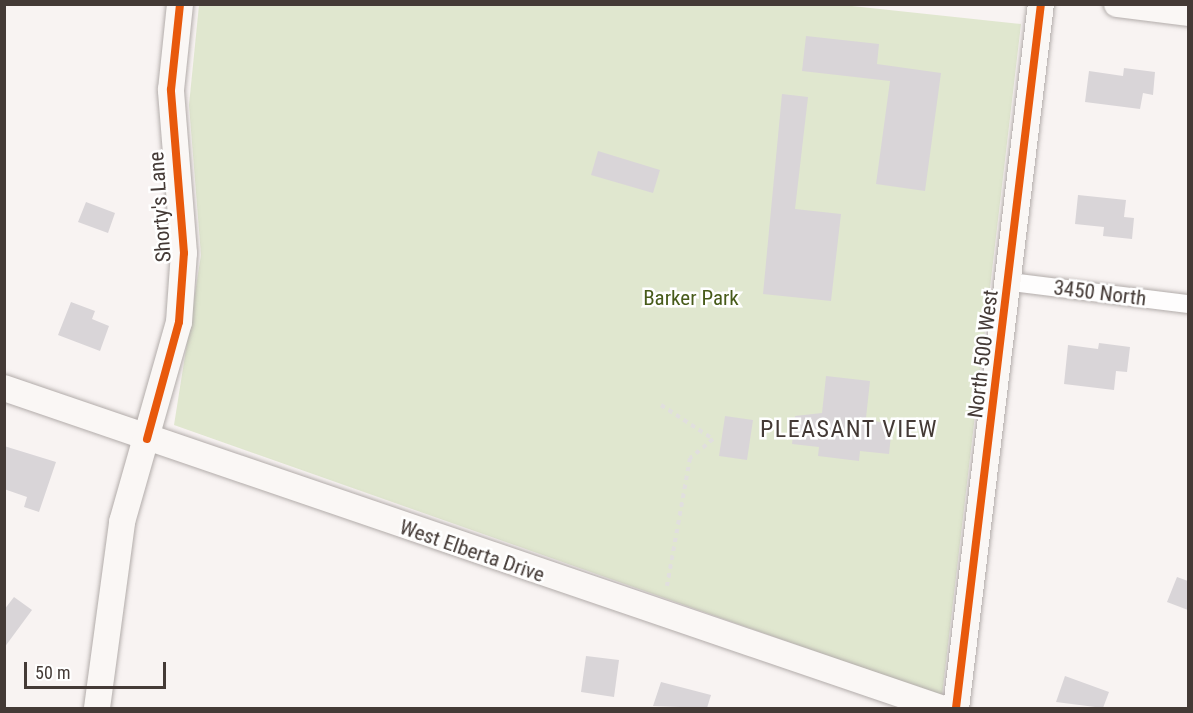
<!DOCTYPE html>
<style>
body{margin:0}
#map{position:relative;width:1193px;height:713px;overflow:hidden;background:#f8f3f2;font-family:"Roboto Condensed",sans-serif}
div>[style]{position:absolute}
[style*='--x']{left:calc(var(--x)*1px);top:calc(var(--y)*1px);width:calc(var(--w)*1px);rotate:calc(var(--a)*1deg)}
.green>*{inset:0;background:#e0e7cf}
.building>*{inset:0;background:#d9d5d8}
.path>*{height:4px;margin-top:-2px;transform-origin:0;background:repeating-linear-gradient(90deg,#e1dfde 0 4.5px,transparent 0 9px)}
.roads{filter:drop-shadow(0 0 2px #b2acaa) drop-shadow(0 0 2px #b2acaa)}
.street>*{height:18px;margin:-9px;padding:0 9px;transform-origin:9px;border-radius:9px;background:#fefdfd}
.secondary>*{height:26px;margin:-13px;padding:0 13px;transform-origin:13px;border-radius:13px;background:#faf7f5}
.cycleway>*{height:8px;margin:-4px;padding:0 4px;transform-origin:4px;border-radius:4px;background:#e8590c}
span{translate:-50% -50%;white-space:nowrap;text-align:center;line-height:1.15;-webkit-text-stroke:5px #fff;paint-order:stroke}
.street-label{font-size:21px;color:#443a36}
.park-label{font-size:21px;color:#475b1a}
.quarter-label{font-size:24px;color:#443a36;letter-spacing:1.5px}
.frame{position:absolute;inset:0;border:6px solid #443a36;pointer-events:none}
.scale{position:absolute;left:24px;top:662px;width:142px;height:27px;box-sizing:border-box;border:3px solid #443a36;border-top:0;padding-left:8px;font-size:18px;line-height:21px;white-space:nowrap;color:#443a36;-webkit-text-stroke:4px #fff;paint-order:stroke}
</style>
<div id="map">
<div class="green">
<i style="clip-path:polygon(833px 4px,1021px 24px,942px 696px,174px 425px,201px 255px,189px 105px,199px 5px)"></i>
</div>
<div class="building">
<i style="clip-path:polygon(806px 36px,879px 44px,877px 64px,941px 73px,925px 191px,876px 184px,890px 81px,802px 71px)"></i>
<i style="clip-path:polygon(1124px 68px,1155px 72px,1153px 95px,1143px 93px,1140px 109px,1085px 102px,1089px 71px,1123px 76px)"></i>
<i style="clip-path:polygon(782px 94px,808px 97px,795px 209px,841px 214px,831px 301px,763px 294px)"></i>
<i style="clip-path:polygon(598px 151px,660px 170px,653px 193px,591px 175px)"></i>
<i style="clip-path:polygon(1078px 195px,1126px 200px,1124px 217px,1134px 218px,1132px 239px,1103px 236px,1104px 227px,1075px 224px)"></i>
<i style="clip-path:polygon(86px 202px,115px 213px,108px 233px,78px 222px)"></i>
<i style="clip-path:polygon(71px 302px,95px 311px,92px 319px,109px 326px,100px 351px,58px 335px)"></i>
<i style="clip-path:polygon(1099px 343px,1130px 347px,1127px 372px,1116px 371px,1114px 390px,1064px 384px,1068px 345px,1098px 349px)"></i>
<i style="clip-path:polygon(826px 376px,870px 381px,866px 418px,892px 426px,889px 454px,860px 451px,859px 461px,818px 456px,819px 447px,792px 444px,795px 416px,822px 413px)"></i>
<i style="clip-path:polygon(725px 416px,753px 420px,747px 460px,719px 456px)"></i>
<i style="clip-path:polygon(4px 446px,56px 462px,39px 512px,24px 507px,27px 497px,4px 489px)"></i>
<i style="clip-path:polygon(1177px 577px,1188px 581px,1188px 610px,1167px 602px)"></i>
<i style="clip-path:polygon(14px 597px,32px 610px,4px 648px,4px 610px)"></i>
<i style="clip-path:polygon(586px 656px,619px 660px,614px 697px,581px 692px)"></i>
<i style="clip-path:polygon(1065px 676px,1109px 692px,1103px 708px,1056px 702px)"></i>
<i style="clip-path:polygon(661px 682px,711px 695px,707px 708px,653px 706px)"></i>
</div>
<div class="path">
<i style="--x:661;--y:405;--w:62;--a:33.2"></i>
<i style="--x:713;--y:439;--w:30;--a:140"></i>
<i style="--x:690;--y:458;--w:130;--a:100.2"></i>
</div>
<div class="roads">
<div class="street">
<i style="--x:1011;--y:282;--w:178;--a:7.1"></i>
</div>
<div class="secondary">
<i style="--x:1117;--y:4;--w:72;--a:7.2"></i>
<i style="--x:4;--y:388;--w:990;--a:18.86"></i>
<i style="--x:97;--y:708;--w:188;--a:-82.3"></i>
<i style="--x:122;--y:522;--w:208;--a:-74.1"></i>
<i style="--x:179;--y:322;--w:69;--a:-85.9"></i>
<i style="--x:184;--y:253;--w:164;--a:-94.6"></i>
<i style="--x:171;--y:90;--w:86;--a:-84"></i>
<i style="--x:956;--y:708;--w:709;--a:-83.12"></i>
</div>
</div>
<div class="cycleway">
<i style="--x:147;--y:439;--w:121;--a:-74.7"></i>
<i style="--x:179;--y:322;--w:69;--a:-85.9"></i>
<i style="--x:184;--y:253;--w:164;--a:-94.6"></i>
<i style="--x:171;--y:90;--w:86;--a:-84"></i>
<i style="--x:956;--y:708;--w:709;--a:-83.12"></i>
</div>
<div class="street-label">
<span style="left:160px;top:207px;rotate:-94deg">Shorty's Lane</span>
<span style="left:1100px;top:293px;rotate:7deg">3450 North</span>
<span style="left:983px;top:354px;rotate:-83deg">North 500 West</span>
<span style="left:472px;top:551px;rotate:19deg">West Elberta Drive</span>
</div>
<div class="park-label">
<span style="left:691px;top:298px">Barker Park</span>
</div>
<div class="quarter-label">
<span style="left:849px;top:430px">PLEASANT VIEW</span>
</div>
<div class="frame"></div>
<div class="scale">50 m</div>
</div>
